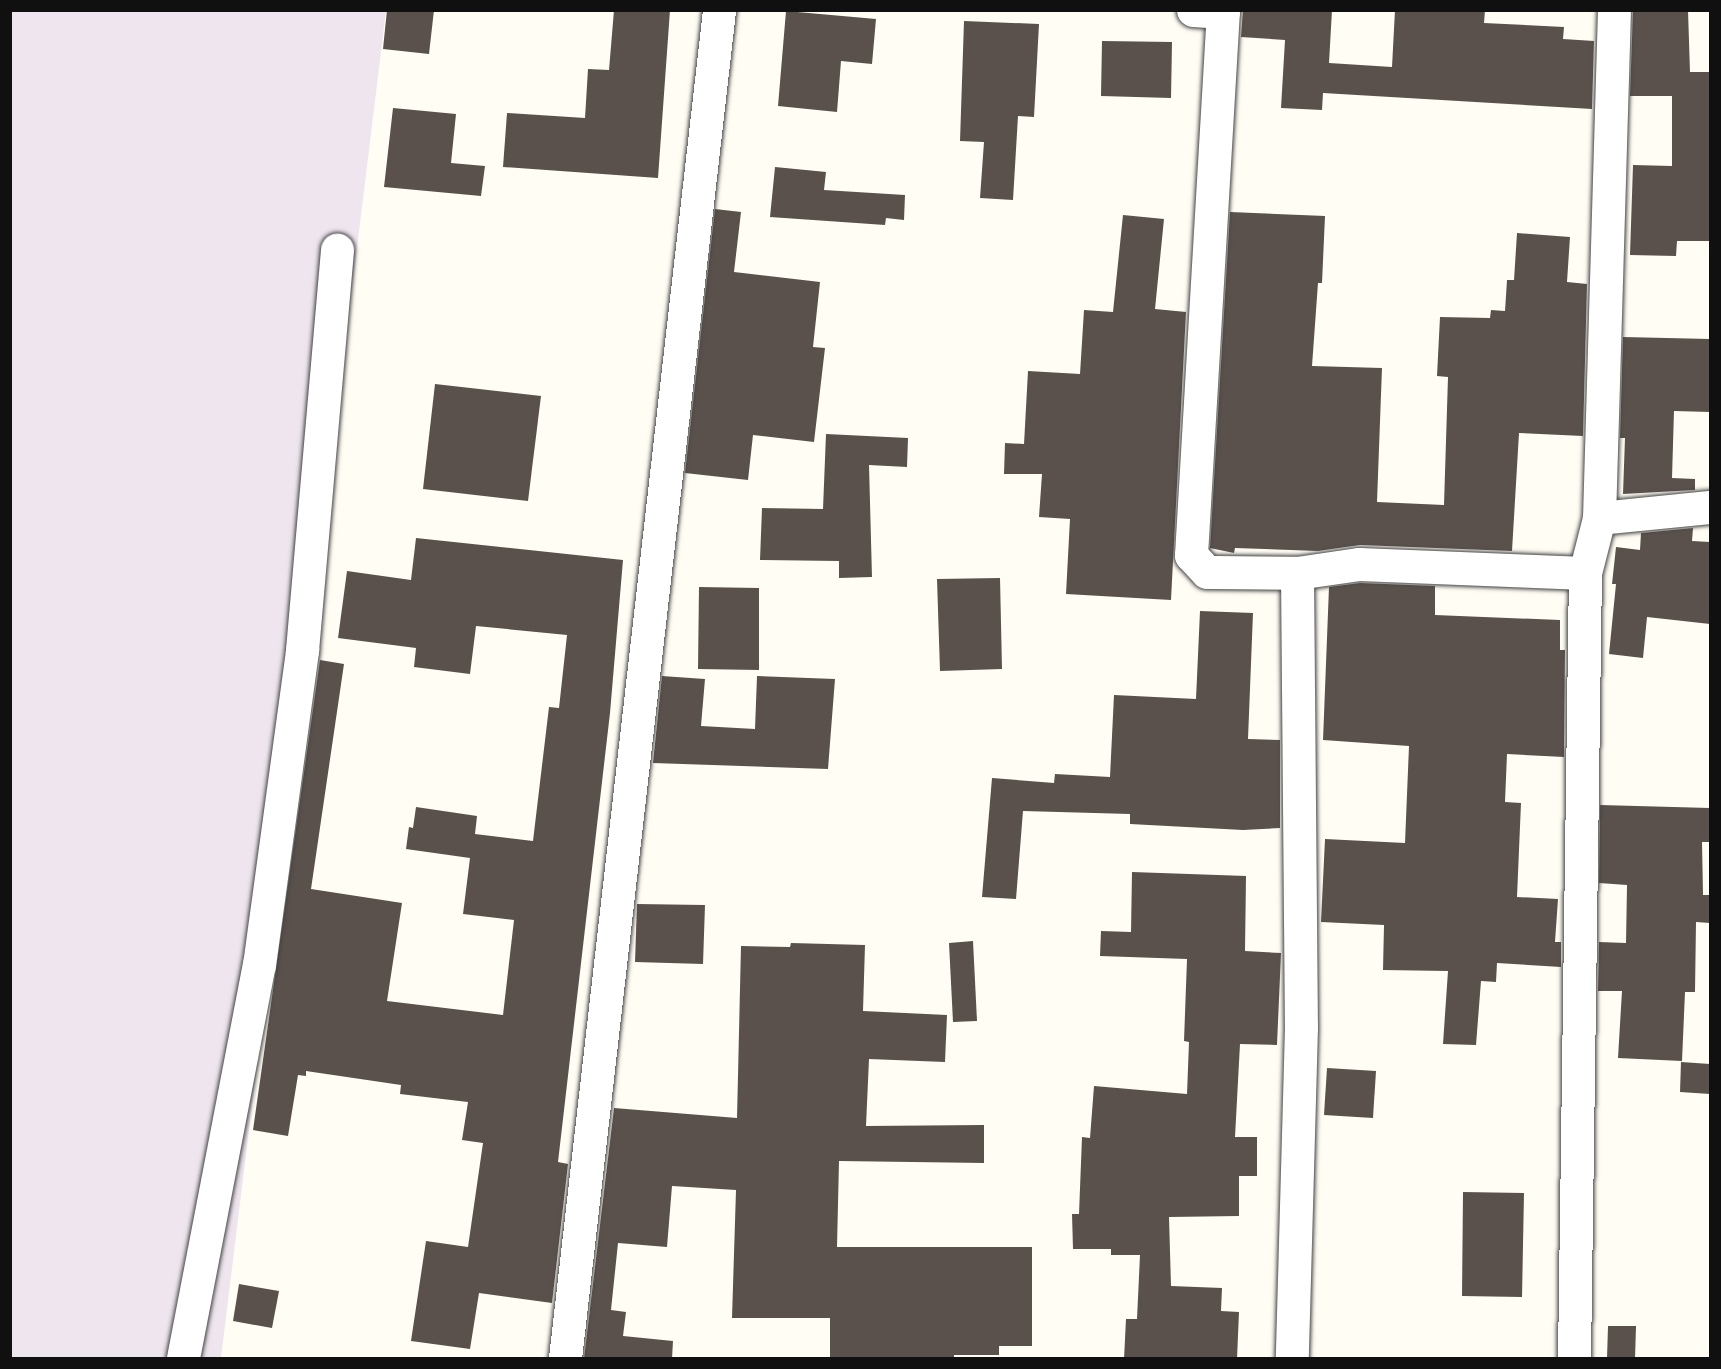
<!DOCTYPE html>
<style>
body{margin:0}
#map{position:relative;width:1721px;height:1369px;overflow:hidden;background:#fffdf4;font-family:"Playfair Display",serif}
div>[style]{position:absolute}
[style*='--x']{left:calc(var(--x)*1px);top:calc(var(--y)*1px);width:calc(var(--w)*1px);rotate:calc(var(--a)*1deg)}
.industrial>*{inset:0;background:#eee5ef}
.building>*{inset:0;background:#5a514c}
.roads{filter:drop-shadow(0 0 2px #434343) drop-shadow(0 0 2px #434343)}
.minor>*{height:33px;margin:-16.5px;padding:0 16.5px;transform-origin:16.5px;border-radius:16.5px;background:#fff}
span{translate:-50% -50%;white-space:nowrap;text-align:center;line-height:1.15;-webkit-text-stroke:6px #fff;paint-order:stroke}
.frame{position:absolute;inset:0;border:12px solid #101010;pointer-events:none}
</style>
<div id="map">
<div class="industrial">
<i style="clip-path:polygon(10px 11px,386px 11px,221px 1358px,11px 1358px)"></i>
</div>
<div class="building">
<i style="clip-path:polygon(387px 10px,434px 10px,429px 54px,383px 49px)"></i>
<i style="clip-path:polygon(614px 10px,670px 10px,658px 178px,503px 167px,507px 113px,585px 118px,588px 69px,609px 70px)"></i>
<i style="clip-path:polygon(1243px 10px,1332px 10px,1329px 63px,1392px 67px,1395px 10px,1485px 10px,1484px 23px,1564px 27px,1563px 39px,1594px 41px,1592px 109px,1323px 93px,1322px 110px,1281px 108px,1285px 40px,1241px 37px)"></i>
<i style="clip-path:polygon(1633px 10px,1688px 10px,1690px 72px,1710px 72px,1710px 241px,1677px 241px,1676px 256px,1630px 255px,1633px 165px,1672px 166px,1672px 96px,1630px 96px)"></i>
<i style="clip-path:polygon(786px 11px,876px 19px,872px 64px,841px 61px,837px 112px,778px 106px)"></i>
<i style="clip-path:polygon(964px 21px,1039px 24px,1034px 117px,1018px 116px,1013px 200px,980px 198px,984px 142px,960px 141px)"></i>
<i style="clip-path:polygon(1102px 41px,1172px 42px,1171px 98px,1101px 96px)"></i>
<i style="clip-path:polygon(393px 108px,456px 114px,451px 163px,485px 166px,481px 196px,384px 187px)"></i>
<i style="clip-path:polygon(775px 167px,826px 172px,824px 190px,905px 195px,904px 220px,886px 218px,885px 225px,770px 217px)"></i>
<i style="clip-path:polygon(715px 209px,741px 212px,734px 272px,820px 282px,813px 347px,825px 348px,814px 442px,753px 435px,748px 480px,685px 473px)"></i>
<i style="clip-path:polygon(1230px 212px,1325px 216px,1322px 283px,1318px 283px,1312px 366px,1382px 368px,1377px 502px,1444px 505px,1448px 377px,1437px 376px,1440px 317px,1490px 318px,1491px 310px,1505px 311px,1507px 280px,1514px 280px,1517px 233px,1570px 237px,1567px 282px,1587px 284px,1583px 436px,1519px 433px,1512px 551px,1360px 545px,1318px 551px,1235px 548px,1234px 553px,1210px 548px)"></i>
<i style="clip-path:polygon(1123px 215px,1164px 219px,1155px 309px,1186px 312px,1171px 600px,1066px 594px,1070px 519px,1039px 517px,1042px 474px,1004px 474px,1005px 443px,1024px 444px,1028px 371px,1080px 374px,1084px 310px,1113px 312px)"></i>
<i style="clip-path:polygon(1623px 337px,1710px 339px,1710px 412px,1674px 411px,1672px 478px,1695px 479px,1695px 490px,1623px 494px,1625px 438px,1620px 438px)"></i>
<i style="clip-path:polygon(435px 384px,541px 396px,528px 501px,423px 489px)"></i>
<i style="clip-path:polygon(826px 434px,908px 438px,907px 467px,869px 465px,872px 577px,839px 578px,839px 561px,760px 560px,762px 508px,823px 509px)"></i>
<i style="clip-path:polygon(1693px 528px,1692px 541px,1710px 542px,1710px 624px,1647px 617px,1643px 658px,1609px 654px,1616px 584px,1612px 584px,1616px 547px,1640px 550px,1641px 533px)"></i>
<i style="clip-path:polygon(416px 538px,623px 560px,610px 713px,558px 1162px,568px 1164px,552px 1303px,479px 1293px,470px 1349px,411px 1341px,426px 1241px,468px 1247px,483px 1143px,462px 1140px,468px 1102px,400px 1094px,401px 1085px,306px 1071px,306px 1076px,298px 1075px,288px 1136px,253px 1130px,320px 660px,344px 664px,311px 889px,402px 903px,387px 1001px,503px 1015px,514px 920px,463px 914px,470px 858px,406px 849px,409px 827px,413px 828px,416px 807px,477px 816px,475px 834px,533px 841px,549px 707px,559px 708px,567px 635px,476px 626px,470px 674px,414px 667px,416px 648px,338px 638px,347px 571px,411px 580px)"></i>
<i style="clip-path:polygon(1000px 578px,1002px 669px,940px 671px,937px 579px)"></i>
<i style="clip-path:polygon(1360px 583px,1435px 586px,1435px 615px,1560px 620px,1560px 650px,1565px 650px,1564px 757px,1507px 754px,1505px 802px,1521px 803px,1517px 897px,1558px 899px,1555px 942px,1561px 942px,1561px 967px,1497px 963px,1496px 982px,1481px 981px,1476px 1045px,1443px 1044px,1448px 971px,1383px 970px,1384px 925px,1321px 922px,1325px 839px,1405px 843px,1409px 746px,1323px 740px,1329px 587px)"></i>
<i style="clip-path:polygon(699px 587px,759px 588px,759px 670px,698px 669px)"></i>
<i style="clip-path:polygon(1200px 611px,1253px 613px,1248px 739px,1280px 740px,1280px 828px,1243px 830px,1130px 824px,1130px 814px,1023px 811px,1016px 899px,982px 897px,992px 778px,1054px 783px,1055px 774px,1110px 777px,1114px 695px,1196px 699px)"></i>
<i style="clip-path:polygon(662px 676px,705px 679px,701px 726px,755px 729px,757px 676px,835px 679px,828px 769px,653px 763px)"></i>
<i style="clip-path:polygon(1600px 805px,1710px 808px,1710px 842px,1702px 842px,1703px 895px,1710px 895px,1710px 923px,1696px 922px,1695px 992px,1685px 992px,1682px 1061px,1618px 1058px,1622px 991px,1598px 991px,1599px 942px,1626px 943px,1627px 885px,1599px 883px)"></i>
<i style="clip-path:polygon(1132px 872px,1246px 876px,1245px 951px,1281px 953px,1277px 1045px,1240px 1044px,1235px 1137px,1257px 1137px,1257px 1176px,1239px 1176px,1239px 1216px,1169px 1217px,1171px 1286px,1222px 1288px,1221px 1311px,1239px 1312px,1237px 1359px,1124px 1359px,1126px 1319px,1137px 1319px,1140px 1255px,1111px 1255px,1111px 1249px,1073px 1249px,1072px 1214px,1079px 1214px,1082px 1137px,1090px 1138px,1094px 1086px,1187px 1094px,1189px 1042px,1184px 1041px,1187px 959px,1100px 956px,1101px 931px,1131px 932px)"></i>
<i style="clip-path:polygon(637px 904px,705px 905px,703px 964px,635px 962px)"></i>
<i style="clip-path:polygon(973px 941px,977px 1021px,953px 1022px,949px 943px)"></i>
<i style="clip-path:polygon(791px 943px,865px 945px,863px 1011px,947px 1015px,945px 1062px,869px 1059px,866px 1126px,984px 1125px,984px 1163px,839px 1161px,837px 1247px,1032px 1247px,1032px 1346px,999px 1346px,999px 1355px,954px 1355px,954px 1359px,830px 1359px,830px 1318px,732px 1318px,736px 1190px,672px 1186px,667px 1247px,618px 1243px,611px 1310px,626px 1312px,623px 1336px,673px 1341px,672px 1359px,584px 1359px,614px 1108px,737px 1118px,741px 946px,790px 947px)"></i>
<i style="clip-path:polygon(1681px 1062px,1710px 1064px,1710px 1094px,1680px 1092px)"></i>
<i style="clip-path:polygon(1327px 1068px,1376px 1071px,1373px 1118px,1324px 1115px)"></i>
<i style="clip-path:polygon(1463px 1192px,1524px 1193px,1522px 1297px,1462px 1296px)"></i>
<i style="clip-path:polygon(239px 1284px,279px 1291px,272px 1328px,233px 1321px)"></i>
<i style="clip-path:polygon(1608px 1326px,1636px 1326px,1635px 1359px,1607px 1359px)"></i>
</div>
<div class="roads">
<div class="minor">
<i style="--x:1193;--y:10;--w:30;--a:4"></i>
<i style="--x:1223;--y:10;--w:546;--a:93.36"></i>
<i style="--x:1191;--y:555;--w:23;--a:47"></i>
<i style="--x:1207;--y:572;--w:90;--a:0.6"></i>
<i style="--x:1297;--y:573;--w:454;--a:89.5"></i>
<i style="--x:1301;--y:1027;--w:331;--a:91.6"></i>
<i style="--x:1599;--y:518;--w:112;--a:-5.7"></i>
<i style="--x:1297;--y:573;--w:63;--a:-8.3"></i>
<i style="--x:1359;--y:564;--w:226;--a:2.3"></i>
<i style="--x:183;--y:1358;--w:400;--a:-79.1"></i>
<i style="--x:259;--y:965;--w:318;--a:-82.2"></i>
<i style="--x:302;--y:650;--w:402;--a:-85"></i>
<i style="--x:565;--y:1358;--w:1357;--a:-83.48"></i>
<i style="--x:1574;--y:1358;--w:785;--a:-89.2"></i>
<i style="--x:1585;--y:573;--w:57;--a:-75.7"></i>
<i style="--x:1599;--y:518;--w:508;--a:-88.31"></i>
</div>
</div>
<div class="frame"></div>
</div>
